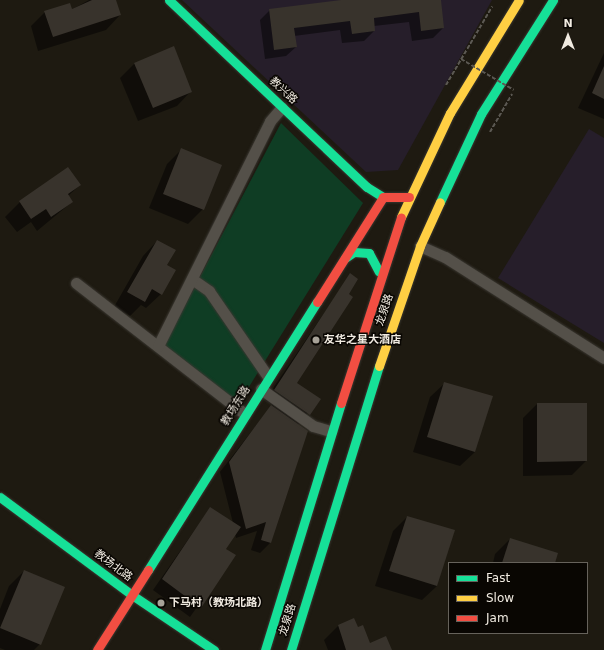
<!DOCTYPE html>
<meta charset="utf-8">
<style>
body{margin:0}
#map{position:relative;width:604px;height:650px;overflow:hidden;background:#1e1a11;font-family:"DejaVu Sans","Noto Sans SC",sans-serif}
div>[style]{position:absolute}
[style*='--x']{left:calc(var(--x)*1px);top:calc(var(--y)*1px);width:calc(var(--w)*1px);rotate:calc(var(--a)*1deg)}
.education>*{inset:0;background:#261e2a}
.green>*{inset:0;background:#0f3d24}
.shadow>*{inset:0;background:#0007}
.building>*{inset:0;background:#38332c}
.path>*{height:2px;margin-top:-1px;transform-origin:0;background:repeating-linear-gradient(90deg,#5c5953 0 4px,transparent 0 6px)}
.roads{filter:drop-shadow(0 0 1px #3a3731) drop-shadow(0 0 1px #3a3731)}
.street>*{height:11px;margin:-5.5px;padding:0 5.5px;transform-origin:5.5px;border-radius:5.5px;background:#545049}
.fast>*{height:9px;margin:-4.5px;padding:0 4.5px;transform-origin:4.5px;border-radius:4.5px;background:#16e098}
.slow>*{height:9px;margin:-4.5px;padding:0 4.5px;transform-origin:4.5px;border-radius:4.5px;background:#ffcf43}
.jam>*{height:9px;margin:-4.5px;padding:0 4.5px;transform-origin:4.5px;border-radius:4.5px;background:#f24e42}
.path-bridge>*{height:2px;margin-top:-1px;transform-origin:0;background:repeating-linear-gradient(90deg,#5c5953 0 4px,transparent 0 6px)}
.dots>*{width:11px;height:11px;translate:-50% -50%;box-sizing:border-box;border:2px solid #090602;border-radius:50%}
span{translate:-50% -50%;white-space:nowrap;text-align:center;line-height:1.15;-webkit-text-stroke:3px #090602;paint-order:stroke}
.street-label{font-size:11px;color:#f1ebe1}
.poi-label{font-size:11px;color:#f1ebe1;font-weight:700}
.left{translate:0 -50%;text-align:left}
.legend{position:absolute;left:448px;top:562px;width:140px;height:72px;box-sizing:border-box;background:#090602;border:1px solid #66625b;margin:0;padding:5px 7px;list-style:none;font-size:12px;color:#f1ebe1}
.legend li{display:flex;align-items:center;gap:8px;height:20px}
.legend b{width:20px;border:1px solid #66625b}
.north{position:absolute;left:548px;top:16px;width:40px;height:40px;-webkit-text-stroke:3px #090602;paint-order:stroke;rotate:0deg;font-size:11px;font-weight:700;line-height:16px;text-align:center;color:#f1ebe1}
.north::after{content:'';display:block;margin:auto;width:14px;height:18px;background:#f1ebe1;clip-path:polygon(50% 0,100% 100%,50% 72%,0 100%)}
</style>
<div id="map">
<div class="education">
<i style="clip-path:polygon(182px 0,492px 0,398px 170px,366px 172px)"></i>
<i style="clip-path:polygon(589px 129px,604px 138px,604px 343px,498px 278px)"></i>
</div>
<div class="green">
<i style="clip-path:polygon(281px 123px,363px 203px,239px 403px,164px 345px)"></i>
</div>
<div class="shadow">
<i style="clip-path:polygon(89px 0,115px 0,120px 15px,106px 30px,38px 51px,31px 26px,45px 12px,71px 10px)"></i>
<i style="clip-path:polygon(349px 0,440px 0,443px 28px,433px 38px,412px 41px,409px 22px,374px 26px,374px 31px,364px 41px,342px 43px,340px 30px,294px 36px,296px 47px,286px 56px,265px 59px,260px 20px,270px 10px)"></i>
<i style="clip-path:polygon(604px 53px,604px 119px,578px 108px)"></i>
<i style="clip-path:polygon(135px 63px,191px 91px,177px 106px,138px 121px,120px 78px)"></i>
<i style="clip-path:polygon(182px 149px,203px 209px,188px 224px,149px 208px,167px 164px)"></i>
<i style="clip-path:polygon(80px 185px,68px 196px,72px 202px,37px 231px,31px 222px,17px 232px,5px 217px,20px 202px)"></i>
<i style="clip-path:polygon(157px 241px,166px 266px,161px 294px,146px 308px,141px 305px,130px 316px,114px 307px,143px 256px)"></i>
<i style="clip-path:polygon(350px 275px,295px 384px,319px 399px,298px 425px,307px 431px,270px 543px,260px 553px,251px 550px,257px 531px,236px 538px,235px 534px,225px 549px,234px 555px,190px 617px,153px 590px,210px 508px,233px 523px,220px 472px,272px 405px,265px 400px)"></i>
<i style="clip-path:polygon(445px 383px,475px 452px,460px 466px,413px 452px,430px 397px)"></i>
<i style="clip-path:polygon(537px 404px,586px 461px,572px 475px,523px 476px,523px 418px)"></i>
<i style="clip-path:polygon(407px 517px,437px 586px,422px 600px,375px 586px,393px 531px)"></i>
<i style="clip-path:polygon(510px 539px,554px 563px,493px 563px,495px 554px)"></i>
<i style="clip-path:polygon(24px 571px,40px 644px,34px 650px,5px 650px,0 648px,0 609px,9px 586px)"></i>
<i style="clip-path:polygon(339px 625px,358px 628px,370px 644px,391px 650px,328px 650px,324px 640px)"></i>
</div>
<div class="building">
<i style="clip-path:polygon(92px 0,116px 0,121px 15px,53px 37px,44px 11px,70px 3px,72px 9px)"></i>
<i style="clip-path:polygon(341px 0,441px 0,444px 28px,421px 31px,419px 12px,374px 18px,375px 31px,352px 34px,350px 21px,294px 28px,297px 47px,274px 50px,269px 9px)"></i>
<i style="clip-path:polygon(174px 46px,192px 92px,153px 108px,134px 63px)"></i>
<i style="clip-path:polygon(604px 66px,604px 99px,592px 93px)"></i>
<i style="clip-path:polygon(181px 148px,222px 165px,204px 210px,163px 194px)"></i>
<i style="clip-path:polygon(68px 167px,81px 185px,68px 194px,73px 202px,51px 217px,46px 209px,31px 219px,19px 201px)"></i>
<i style="clip-path:polygon(157px 240px,176px 250px,167px 265px,176px 270px,162px 295px,152px 289px,145px 302px,127px 292px)"></i>
<i style="clip-path:polygon(350px 273px,358px 279px,349px 294px,353px 297px,297px 383px,321px 399px,310px 415px,274px 390px)"></i>
<i style="clip-path:polygon(444px 382px,493px 396px,475px 452px,427px 437px)"></i>
<i style="clip-path:polygon(537px 403px,587px 403px,587px 461px,537px 462px)"></i>
<i style="clip-path:polygon(271px 405px,308px 431px,271px 543px,261px 540px,266px 522px,246px 529px,229px 462px)"></i>
<i style="clip-path:polygon(210px 507px,241px 527px,226px 549px,236px 555px,201px 608px,162px 579px)"></i>
<i style="clip-path:polygon(407px 516px,455px 530px,437px 586px,389px 571px)"></i>
<i style="clip-path:polygon(510px 538px,558px 553px,555px 563px,502px 563px)"></i>
<i style="clip-path:polygon(24px 570px,65px 587px,41px 645px,0 628px)"></i>
<i style="clip-path:polygon(354px 618px,358px 627px,363px 625px,370px 643px,386px 636px,392px 650px,346px 650px,338px 625px)"></i>
</div>
<div class="path">
<i style="--x:446;--y:85;--w:91;--a:-59.5"></i>
<i style="--x:490;--y:132;--w:44;--a:-59.9"></i>
</div>
<div class="roads">
<div class="street">
<i style="--x:420;--y:246;--w:27;--a:24"></i>
<i style="--x:445;--y:257;--w:188;--a:32.4"></i>
<i style="--x:192;--y:279;--w:21;--a:35"></i>
<i style="--x:209;--y:291;--w:104;--a:55.5"></i>
<i style="--x:76;--y:283;--w:214;--a:37.8"></i>
<i style="--x:158;--y:346;--w:251;--a:-63.5"></i>
<i style="--x:270;--y:121;--w:18;--a:-49"></i>
<i style="--x:261;--y:389;--w:64;--a:35.4"></i>
<i style="--x:313;--y:426;--w:19;--a:16"></i>
</div>
<div class="fast">
<i style="--x:169;--y:0;--w:272;--a:43.4"></i>
<i style="--x:367;--y:187;--w:19;--a:32"></i>
<i style="--x:440;--y:202;--w:97;--a:-65"></i>
<i style="--x:481;--y:114;--w:135;--a:-57.7"></i>
<i style="--x:345;--y:258;--w:11;--a:-34"></i>
<i style="--x:354;--y:252;--w:15;--a:4"></i>
<i style="--x:369;--y:253;--w:21;--a:62"></i>
<i style="--x:0;--y:497;--w:164;--a:36.6"></i>
<i style="--x:132;--y:595;--w:99;--a:33.9"></i>
<i style="--x:148;--y:570;--w:317;--a:-57.8"></i>
<i style="--x:265;--y:650;--w:258;--a:-72.9"></i>
<i style="--x:291;--y:650;--w:297;--a:-72.8"></i>
</div>
<div class="slow">
<i style="--x:401;--y:217;--w:115;--a:-64.8"></i>
<i style="--x:450;--y:113;--w:132;--a:-58.6"></i>
<i style="--x:379;--y:366;--w:127;--a:-71.1"></i>
<i style="--x:420;--y:246;--w:48;--a:-65.6"></i>
</div>
<div class="jam">
<i style="--x:383;--y:197;--w:26;--a:0"></i>
<i style="--x:317;--y:302;--w:124;--a:-57.8"></i>
<i style="--x:341;--y:403;--w:195;--a:-72.1"></i>
<i style="--x:97;--y:650;--w:95;--a:-57.5"></i>
</div>
</div>
<div class="path-bridge">
<i style="--x:461;--y:59;--w:61;--a:30.3"></i>
</div>
<div class="dots">
<i style="left:316px;top:340px;background:#a7a298"></i>
<i style="left:161px;top:603px;background:#a7a298"></i>
</div>
<div class="street-label">
<span style="left:283px;top:91px;rotate:43deg">教兴路</span>
<span style="left:385px;top:310px;rotate:-71deg">龙泉路</span>
<span style="left:236px;top:406px;rotate:-58deg">教场东路</span>
<span style="left:113px;top:566px;rotate:37deg">教场北路</span>
<span style="left:288px;top:620px;rotate:-73deg">龙泉路</span>
</div>
<div class="poi-label">
<span class="left" style="left:324px;top:340px">友华之星大酒店</span>
<span class="left" style="left:169px;top:603px">下马村（教场北路）</span>
</div>
<ul class="legend">
<li><b style="height:5px;background:#16e098"></b>Fast</li>
<li><b style="height:5px;background:#ffcf43"></b>Slow</li>
<li><b style="height:5px;background:#f24e42"></b>Jam</li>
</ul>
<div class="north">N</div>
</div>
